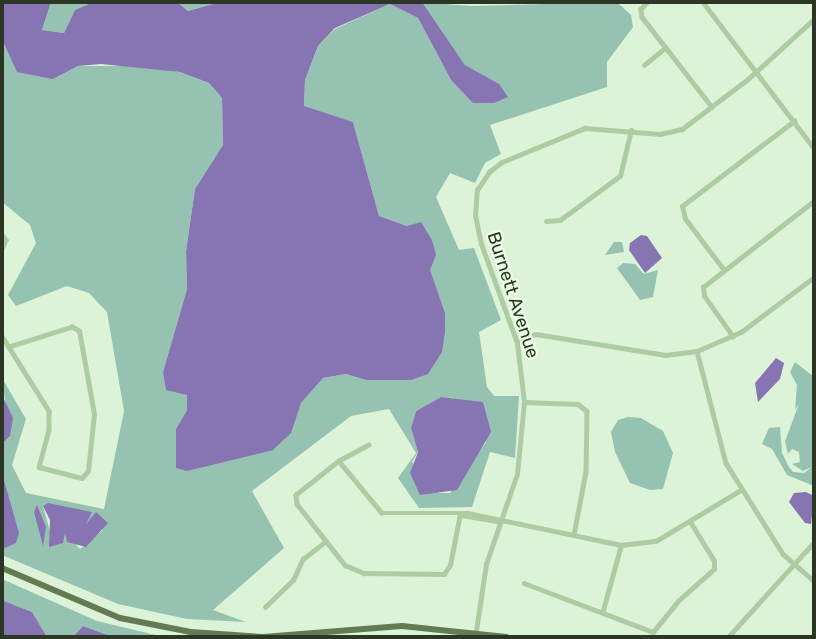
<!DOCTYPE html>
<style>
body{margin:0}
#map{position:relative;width:816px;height:639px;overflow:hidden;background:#ddf3d7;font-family:Rubik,sans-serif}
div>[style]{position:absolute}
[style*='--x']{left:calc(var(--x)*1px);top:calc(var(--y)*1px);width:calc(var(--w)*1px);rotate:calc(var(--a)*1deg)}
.green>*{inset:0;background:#96c3b1}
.water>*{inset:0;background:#8774b3}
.minor>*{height:4.5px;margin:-2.25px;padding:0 2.25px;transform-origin:2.25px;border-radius:2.25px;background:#aecca3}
.major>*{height:6px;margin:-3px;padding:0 3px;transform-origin:3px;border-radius:3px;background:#647a55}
span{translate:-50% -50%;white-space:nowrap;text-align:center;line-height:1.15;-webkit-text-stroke:5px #e9fbe4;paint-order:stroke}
.street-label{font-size:18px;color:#2d3625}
.frame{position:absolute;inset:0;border:4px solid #2d3625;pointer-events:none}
</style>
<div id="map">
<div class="green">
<i style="clip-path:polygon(51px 2px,93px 2px,75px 10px,64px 33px,42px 30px)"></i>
<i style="clip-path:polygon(177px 2px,220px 2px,188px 11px)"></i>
<i style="clip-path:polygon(evenodd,422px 2px,471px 6px,617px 2px,631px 15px,633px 27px,607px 62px,607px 87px,490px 125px,501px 154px,485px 163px,475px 183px,450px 173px,436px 197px,459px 250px,474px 248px,501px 320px,479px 332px,487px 387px,494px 396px,519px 396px,515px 458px,490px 452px,472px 507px,419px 508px,398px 478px,416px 453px,389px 409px,351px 416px,252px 491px,284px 548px,213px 610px,246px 622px,187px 619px,118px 604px,2px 555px,10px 503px,2px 473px,2px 444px,10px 436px,2px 378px,26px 419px,12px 465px,26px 493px,104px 509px,124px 411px,107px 312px,89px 293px,67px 286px,16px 306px,8px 295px,36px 243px,30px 225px,2px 202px,2px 39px,53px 79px,78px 66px,133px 66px,180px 72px,209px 83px,222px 98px,223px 145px,195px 189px,186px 251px,187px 289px,163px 372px,173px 391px,187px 395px,187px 410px,176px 429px,187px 471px,290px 433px,301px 403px,323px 378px,346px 374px,366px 380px,445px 313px,429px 270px,436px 255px,407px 226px,379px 216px,353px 122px,304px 107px,305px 80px,318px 46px,335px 29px,390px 4px,418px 18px,451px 80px,473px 102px,494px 103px,498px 84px,465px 65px,422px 2px,441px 397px,453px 398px,486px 442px,450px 493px,439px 493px,412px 462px,418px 452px,411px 428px,416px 411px,441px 397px,422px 2px,43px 506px,91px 513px,85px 522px,103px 530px,80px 549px,65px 533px,51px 535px,43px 506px)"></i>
<i style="clip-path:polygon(614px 242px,622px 242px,624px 252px,605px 255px)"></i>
<i style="clip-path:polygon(623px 263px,635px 264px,644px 274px,658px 270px,653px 297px,640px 300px,617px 268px)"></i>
<i style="clip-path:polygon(795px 362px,814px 377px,814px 466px,803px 471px,792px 464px,800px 462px,799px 452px,792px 449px,788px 454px,785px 441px,799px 404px,795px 410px,797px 385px,790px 372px)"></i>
<i style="clip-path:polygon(628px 417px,641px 418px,663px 431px,673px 453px,663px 489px,650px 490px,630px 483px,615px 452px,611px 432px,618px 420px)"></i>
<i style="clip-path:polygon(780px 427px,782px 453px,789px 467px,793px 472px,804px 473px,812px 467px,814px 486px,787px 475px,772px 449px,762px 444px,769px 428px)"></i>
<i style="clip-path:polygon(2px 579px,97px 621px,164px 637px,113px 637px,83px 626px,73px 637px,47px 637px,32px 612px,2px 600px)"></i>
</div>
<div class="water">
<i style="clip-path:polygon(2px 2px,51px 2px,42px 30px,64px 33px,75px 10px,93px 2px,177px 2px,188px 11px,220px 2px,422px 2px,465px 65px,499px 84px,508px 97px,494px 103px,473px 103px,451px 80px,418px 18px,390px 4px,335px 28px,318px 46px,305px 80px,304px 106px,353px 122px,379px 216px,407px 226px,421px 222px,432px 240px,436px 255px,430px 270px,445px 313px,445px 332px,442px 352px,428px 374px,411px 380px,366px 380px,346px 374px,323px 378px,301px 403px,291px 433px,273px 450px,187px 471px,176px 468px,176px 429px,187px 410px,187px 395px,166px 390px,163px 372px,187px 289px,186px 251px,195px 189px,223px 145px,222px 98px,209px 83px,180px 72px,101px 64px,78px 66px,53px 79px,17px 72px,2px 39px)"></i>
<i style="clip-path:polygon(641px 235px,647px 236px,662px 258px,645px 273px,629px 250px,630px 243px)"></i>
<i style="clip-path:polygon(776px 358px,784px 363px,780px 379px,758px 402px,755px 383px)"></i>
<i style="clip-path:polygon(2px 395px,13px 418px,10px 436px,2px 444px)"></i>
<i style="clip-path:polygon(441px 397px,483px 402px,491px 432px,457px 490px,420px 495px,410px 473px,418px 452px,411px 428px,416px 411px)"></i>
<i style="clip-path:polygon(2px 473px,19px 533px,16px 543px,5px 548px,2px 546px)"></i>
<i style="clip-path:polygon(806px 492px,814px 496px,811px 524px,805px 523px,789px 502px,794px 493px)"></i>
<i style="clip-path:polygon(48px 503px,92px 512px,86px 524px,96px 512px,108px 523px,86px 547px,67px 542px,65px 533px,63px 543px,49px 547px,50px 520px,43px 506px)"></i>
<i style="clip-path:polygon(37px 505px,46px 527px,43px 546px,34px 512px)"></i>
<i style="clip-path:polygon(2px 600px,32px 612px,47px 637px,2px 637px)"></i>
<i style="clip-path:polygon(83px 626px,113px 637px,73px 637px)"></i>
</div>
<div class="minor">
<i style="--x:648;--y:2;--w:10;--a:135"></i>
<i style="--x:641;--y:9;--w:8;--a:83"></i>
<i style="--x:642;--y:17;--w:114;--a:52.1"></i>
<i style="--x:703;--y:2;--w:183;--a:52.8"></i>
<i style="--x:644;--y:65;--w:27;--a:-39"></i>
<i style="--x:546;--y:221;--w:14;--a:-4"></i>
<i style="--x:560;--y:220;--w:74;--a:-36.3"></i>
<i style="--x:620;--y:176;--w:47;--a:-76.6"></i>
<i style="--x:2;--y:234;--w:7;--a:56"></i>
<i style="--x:6;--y:240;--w:10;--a:114"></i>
<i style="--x:723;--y:269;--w:63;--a:-127.2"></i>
<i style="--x:685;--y:219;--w:13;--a:-103"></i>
<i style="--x:682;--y:206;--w:141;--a:-37.2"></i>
<i style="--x:2;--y:336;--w:89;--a:57.9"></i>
<i style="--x:49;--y:411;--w:19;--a:90"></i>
<i style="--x:49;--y:430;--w:38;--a:105"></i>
<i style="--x:39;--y:467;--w:44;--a:14.3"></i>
<i style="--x:82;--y:478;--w:9;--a:-49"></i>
<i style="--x:88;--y:471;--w:57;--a:-84"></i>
<i style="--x:94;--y:414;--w:84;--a:-100.2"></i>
<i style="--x:79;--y:331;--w:8;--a:-150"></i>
<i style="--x:72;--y:327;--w:66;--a:162.4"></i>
<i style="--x:733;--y:337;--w:50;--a:-125.3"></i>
<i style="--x:704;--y:296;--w:9;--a:-96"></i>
<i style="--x:703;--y:287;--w:140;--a:-37.8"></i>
<i style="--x:516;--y:338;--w:20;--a:-11"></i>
<i style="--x:536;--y:334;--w:131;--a:9.2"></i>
<i style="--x:665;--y:355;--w:32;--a:-7"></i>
<i style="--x:697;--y:351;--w:48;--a:-23.4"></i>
<i style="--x:741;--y:332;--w:91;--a:-37"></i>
<i style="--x:697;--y:351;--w:116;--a:75.5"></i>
<i style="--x:726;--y:463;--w:107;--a:57.9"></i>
<i style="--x:783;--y:554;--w:41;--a:41.1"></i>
<i style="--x:524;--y:402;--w:54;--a:2.1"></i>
<i style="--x:578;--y:404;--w:11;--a:38"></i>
<i style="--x:587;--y:411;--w:61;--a:90.9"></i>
<i style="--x:586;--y:472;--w:64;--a:100.8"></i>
<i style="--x:369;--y:445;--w:34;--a:152"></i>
<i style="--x:339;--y:461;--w:55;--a:141.7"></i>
<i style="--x:296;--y:495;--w:9;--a:84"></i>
<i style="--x:297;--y:504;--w:78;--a:51.8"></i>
<i style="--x:345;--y:565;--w:21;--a:23"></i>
<i style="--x:364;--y:573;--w:80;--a:0.7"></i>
<i style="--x:444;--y:574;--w:11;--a:-56"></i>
<i style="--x:450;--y:565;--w:52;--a:-78.9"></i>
<i style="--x:339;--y:461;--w:67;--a:50.4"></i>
<i style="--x:382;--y:513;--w:86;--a:0"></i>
<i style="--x:468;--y:513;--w:156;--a:11.8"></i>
<i style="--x:621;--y:545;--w:35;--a:-7"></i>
<i style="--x:656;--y:541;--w:99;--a:-31"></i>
<i style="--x:462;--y:515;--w:39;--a:10"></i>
<i style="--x:524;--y:583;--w:138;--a:20.8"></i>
<i style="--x:653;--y:632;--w:40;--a:-51"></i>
<i style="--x:678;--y:601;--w:48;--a:-41.6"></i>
<i style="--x:714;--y:569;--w:8;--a:-90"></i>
<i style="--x:714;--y:561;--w:46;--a:-121.6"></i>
<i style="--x:265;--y:607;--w:39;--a:-44"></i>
<i style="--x:293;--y:580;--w:23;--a:-65"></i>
<i style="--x:303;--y:559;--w:28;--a:-38"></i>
<i style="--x:603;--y:610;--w:67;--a:-74.5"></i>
<i style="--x:475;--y:637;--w:74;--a:-81.4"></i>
<i style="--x:486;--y:564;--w:95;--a:-71"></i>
<i style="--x:517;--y:474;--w:72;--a:-84.4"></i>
<i style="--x:524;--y:402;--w:59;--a:-96.8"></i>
<i style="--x:517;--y:343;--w:105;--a:-110"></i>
<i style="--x:481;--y:244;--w:29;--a:-102"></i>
<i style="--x:475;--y:216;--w:26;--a:-86"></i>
<i style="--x:477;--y:190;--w:22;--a:-56"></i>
<i style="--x:489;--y:172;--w:16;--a:-38"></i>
<i style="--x:502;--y:162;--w:90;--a:-22.3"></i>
<i style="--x:585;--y:128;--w:75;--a:4.6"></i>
<i style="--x:660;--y:134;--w:23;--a:-13"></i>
<i style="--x:682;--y:129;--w:83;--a:-37.1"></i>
<i style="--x:748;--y:79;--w:89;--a:-42.3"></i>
<i style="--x:728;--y:637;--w:128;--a:-47.8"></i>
<i style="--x:812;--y:637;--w:4;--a:-56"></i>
</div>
<div class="major">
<i style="--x:2;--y:568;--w:128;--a:23"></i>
<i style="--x:120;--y:618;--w:72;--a:11.2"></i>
<i style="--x:191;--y:632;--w:72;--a:4"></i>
<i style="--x:263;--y:637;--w:139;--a:-4.5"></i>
<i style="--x:402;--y:626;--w:105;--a:6"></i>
</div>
<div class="street-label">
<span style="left:513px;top:295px;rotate:72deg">Burnett Avenue</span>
</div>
<div class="frame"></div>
</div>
